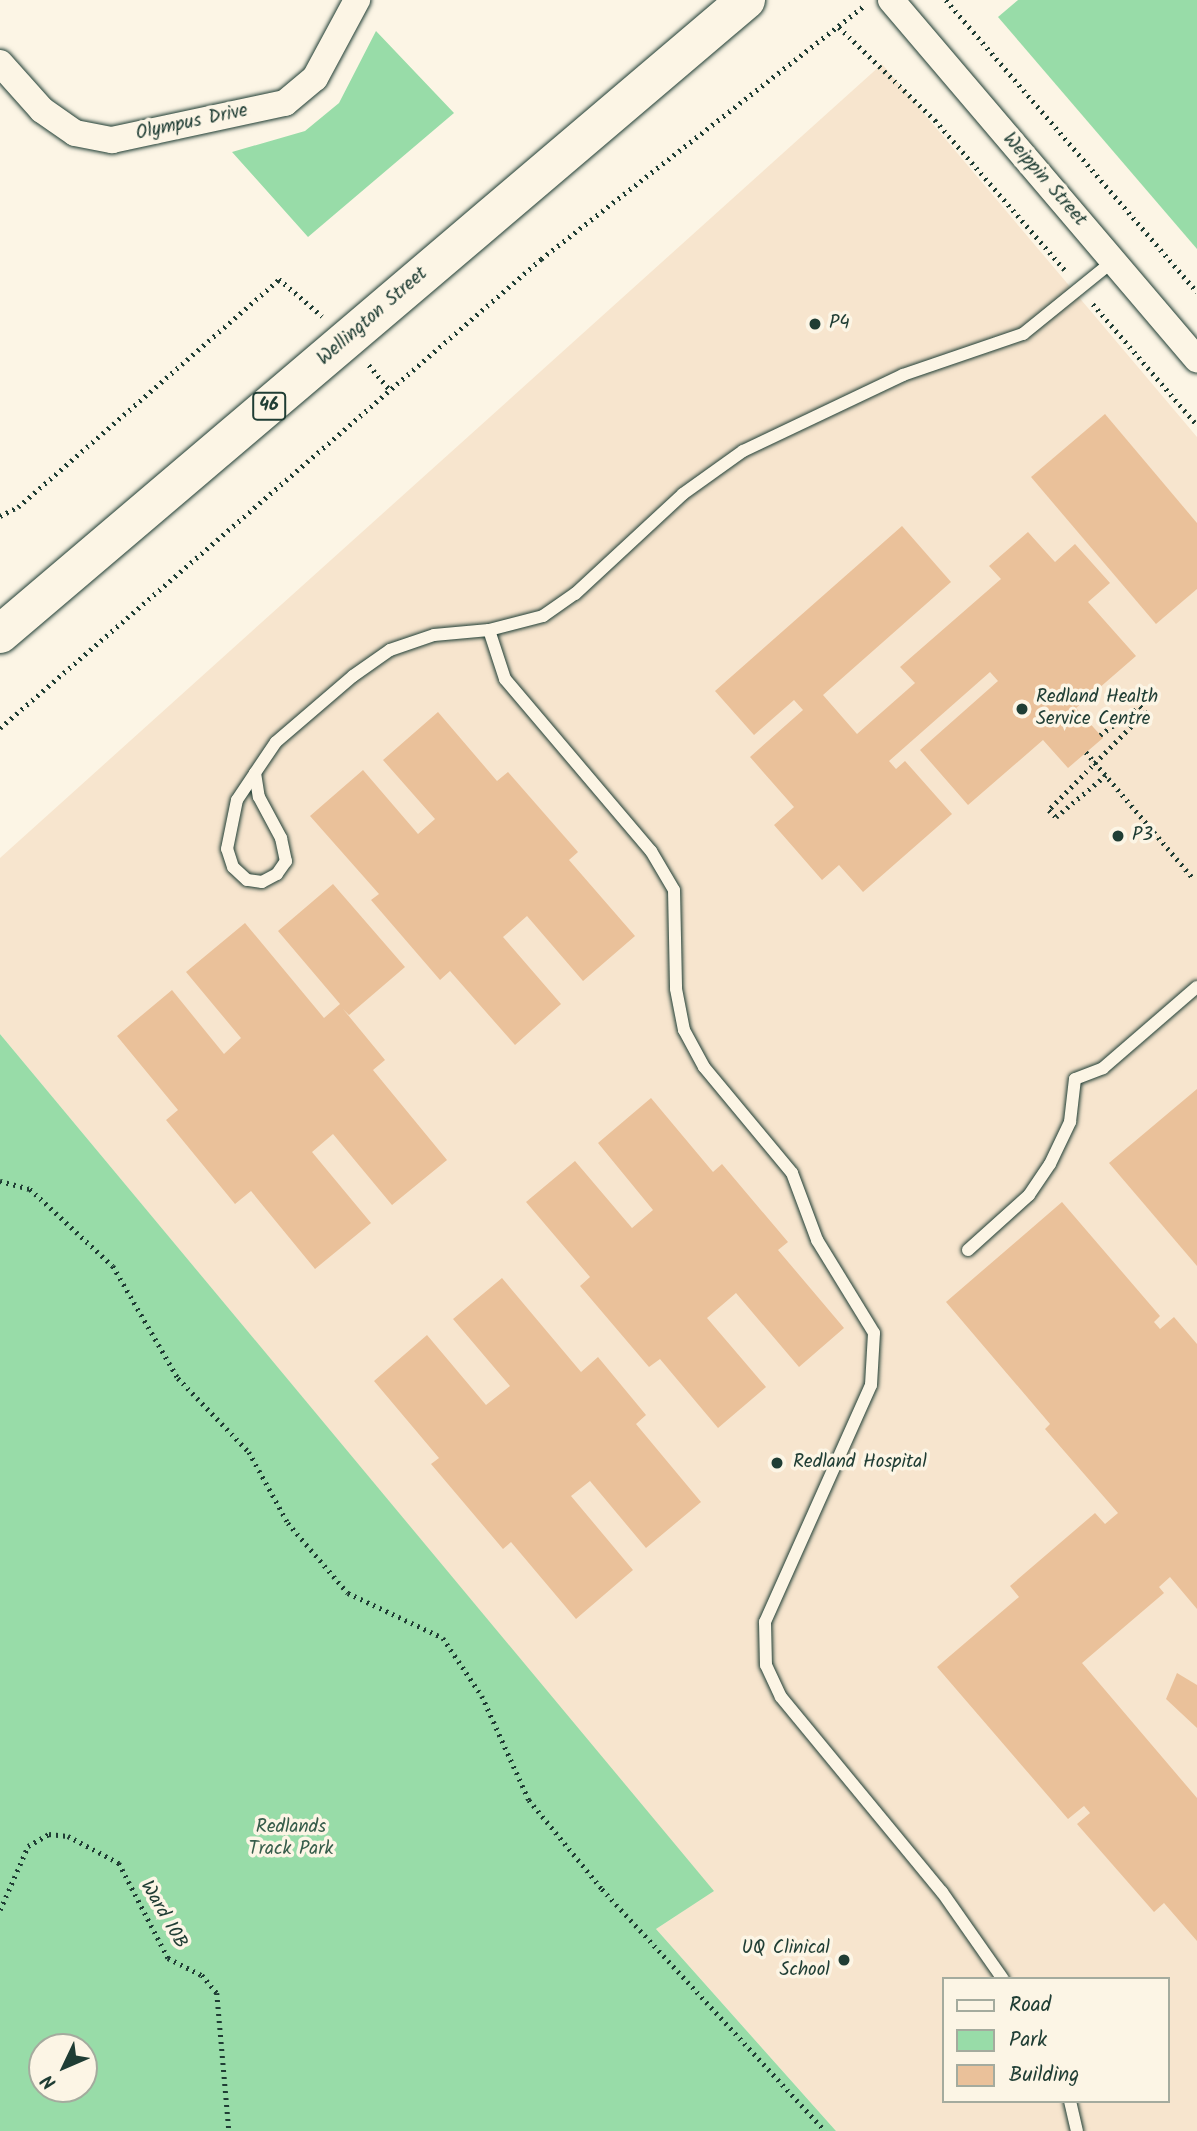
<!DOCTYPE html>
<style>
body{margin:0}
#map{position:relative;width:1197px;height:2131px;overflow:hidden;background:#fcf5e5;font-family:Kalam,sans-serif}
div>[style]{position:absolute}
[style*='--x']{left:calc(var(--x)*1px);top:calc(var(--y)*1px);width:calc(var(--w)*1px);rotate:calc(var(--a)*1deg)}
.built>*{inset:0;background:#f7e5ce}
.green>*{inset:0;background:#98dca8}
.building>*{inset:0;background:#eac19a}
.path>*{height:4.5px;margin-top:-2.25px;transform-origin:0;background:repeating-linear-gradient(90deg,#1f3d34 0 2px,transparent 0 7px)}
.roads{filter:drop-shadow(0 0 2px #1f3d34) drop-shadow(0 0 2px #1f3d34)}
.lane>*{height:12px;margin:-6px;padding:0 6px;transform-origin:6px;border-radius:6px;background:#fcf5e5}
.street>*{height:26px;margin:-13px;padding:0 13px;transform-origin:13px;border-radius:13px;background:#fcf5e5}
.primary>*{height:38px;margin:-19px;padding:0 19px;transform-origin:19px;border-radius:19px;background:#fcf5e5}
.dots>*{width:19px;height:19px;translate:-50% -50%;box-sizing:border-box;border:4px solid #fcf5e5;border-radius:50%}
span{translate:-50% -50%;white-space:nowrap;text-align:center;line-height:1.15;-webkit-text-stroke:7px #fcf5e5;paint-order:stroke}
.shield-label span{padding:2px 5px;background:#fcf5e5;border:2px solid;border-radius:5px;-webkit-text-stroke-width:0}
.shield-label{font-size:18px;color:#1f3d34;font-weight:700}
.street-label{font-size:19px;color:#1f3d34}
.poi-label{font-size:19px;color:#1f3d34}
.left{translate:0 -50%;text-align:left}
.right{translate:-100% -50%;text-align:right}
.park-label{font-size:19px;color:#375d4b}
.legend{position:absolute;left:942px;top:1977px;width:228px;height:126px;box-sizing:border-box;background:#fcf5e5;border:2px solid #a4ab9e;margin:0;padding:9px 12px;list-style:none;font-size:21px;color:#1f3d34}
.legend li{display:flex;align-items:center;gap:14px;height:35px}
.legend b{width:35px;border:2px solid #a4ab9e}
.north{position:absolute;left:28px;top:2033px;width:70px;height:70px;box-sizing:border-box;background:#fcf5e5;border:2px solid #a4ab9e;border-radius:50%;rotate:226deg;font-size:19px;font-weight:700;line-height:28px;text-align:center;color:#1f3d34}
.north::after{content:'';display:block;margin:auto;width:24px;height:32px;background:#1f3d34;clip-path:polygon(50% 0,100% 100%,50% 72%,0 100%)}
</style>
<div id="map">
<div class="built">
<i style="clip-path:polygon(evenodd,882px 64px,1197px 437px,1197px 2131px,836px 2131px,656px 1929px,713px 1891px,0 1034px,0 858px,882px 64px,943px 1979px,1167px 1979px,1167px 2101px,943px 2101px,943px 1979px)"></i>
</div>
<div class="green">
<i style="clip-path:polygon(1018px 0,1197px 0,1197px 249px,998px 17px)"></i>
<i style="clip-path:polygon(376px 31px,454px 113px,308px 237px,232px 152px,305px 131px,339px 103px)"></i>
<i style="clip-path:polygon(evenodd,0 1034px,714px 1891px,656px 1929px,836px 2131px,0 2131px,0 1034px,84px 2047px,84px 2089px,42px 2089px,42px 2047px,84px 2047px)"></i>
</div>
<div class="building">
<i style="clip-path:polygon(1105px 414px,1197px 523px,1197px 589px,1156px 624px,1031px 477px)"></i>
<i style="clip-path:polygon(902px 526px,951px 582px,823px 695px,857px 734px,915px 683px,900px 667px,1001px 579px,989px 566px,1028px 532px,1055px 562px,1075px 544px,1110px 583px,1088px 602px,1136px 656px,1076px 708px,1103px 738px,1068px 768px,1043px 740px,968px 805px,920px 750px,998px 681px,990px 672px,889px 761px,896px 769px,905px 761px,952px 814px,863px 892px,839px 865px,822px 880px,774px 825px,794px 807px,750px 757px,803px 710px,794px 700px,754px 735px,715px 691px)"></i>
<i style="clip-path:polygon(438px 712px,497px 781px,508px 772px,578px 852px,569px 860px,635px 936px,583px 981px,527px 916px,503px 937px,561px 1004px,515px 1045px,450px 971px,440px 980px,371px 900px,379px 894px,310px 816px,363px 770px,418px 834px,435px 819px,383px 760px)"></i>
<i style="clip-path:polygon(333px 884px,405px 967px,349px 1015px,343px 1009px,385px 1060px,373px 1070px,447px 1160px,392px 1205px,333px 1134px,312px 1152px,371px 1223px,315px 1269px,251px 1191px,235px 1204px,166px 1120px,178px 1110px,117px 1036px,172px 990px,224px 1054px,241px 1038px,186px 972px,245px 923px,324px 1018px,340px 1004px,278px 931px)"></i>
<i style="clip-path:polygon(1197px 1089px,1197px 1266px,1109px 1163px)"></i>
<i style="clip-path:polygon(651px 1098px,713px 1172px,722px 1164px,788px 1242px,778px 1250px,844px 1328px,799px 1367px,736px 1293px,707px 1318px,766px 1387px,718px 1428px,660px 1359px,649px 1367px,580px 1286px,590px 1277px,526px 1202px,575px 1161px,632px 1228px,653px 1210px,598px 1143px)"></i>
<i style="clip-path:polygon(1062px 1202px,1160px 1316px,1154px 1322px,1160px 1329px,1174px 1317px,1197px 1344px,1197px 1609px,1170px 1577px,1159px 1587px,1164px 1593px,1082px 1663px,1197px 1798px,1197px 1941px,1164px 1903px,1154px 1912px,1077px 1824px,1090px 1813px,1084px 1806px,1068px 1819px,937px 1667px,1019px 1597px,1010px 1586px,1095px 1513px,1105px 1524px,1118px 1513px,1045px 1429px,1050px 1424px,946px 1302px)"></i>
<i style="clip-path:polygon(502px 1278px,581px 1372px,598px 1357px,646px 1415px,636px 1424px,701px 1502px,646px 1548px,590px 1481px,571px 1496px,633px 1570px,576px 1619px,511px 1542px,503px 1549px,431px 1464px,439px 1458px,374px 1381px,427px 1335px,486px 1405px,510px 1386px,453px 1319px)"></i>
<i style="clip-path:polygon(1177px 1673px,1197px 1685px,1197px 1728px,1166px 1699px)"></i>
</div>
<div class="path">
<i style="--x:946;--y:0;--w:385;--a:49.3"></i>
<i style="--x:839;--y:27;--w:134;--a:44.1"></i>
<i style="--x:935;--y:120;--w:198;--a:49.1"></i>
<i style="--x:1093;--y:304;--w:160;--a:49.3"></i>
<i style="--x:369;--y:365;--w:33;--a:50"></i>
<i style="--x:0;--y:516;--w:20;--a:-27"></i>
<i style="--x:18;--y:507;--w:347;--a:-41.1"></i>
<i style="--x:279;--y:279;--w:57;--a:40.7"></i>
<i style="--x:0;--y:728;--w:716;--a:-40.92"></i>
<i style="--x:541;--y:259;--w:410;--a:-38.1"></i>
<i style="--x:1100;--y:735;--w:49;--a:-35.9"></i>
<i style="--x:1140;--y:706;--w:8;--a:45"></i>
<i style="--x:1146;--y:712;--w:138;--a:134.7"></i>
<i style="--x:1049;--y:810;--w:10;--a:45"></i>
<i style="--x:1056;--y:817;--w:65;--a:-40"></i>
<i style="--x:1086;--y:752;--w:164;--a:49.7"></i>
<i style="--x:0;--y:1181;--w:31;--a:15"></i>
<i style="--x:30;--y:1189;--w:113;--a:42.9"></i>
<i style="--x:113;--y:1266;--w:129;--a:59.9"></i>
<i style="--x:178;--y:1378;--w:103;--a:46.2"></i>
<i style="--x:249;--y:1452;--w:81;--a:61.2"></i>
<i style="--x:288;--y:1523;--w:92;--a:49.4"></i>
<i style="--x:348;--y:1593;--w:105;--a:25.3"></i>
<i style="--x:443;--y:1638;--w:70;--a:56.1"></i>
<i style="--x:482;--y:1696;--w:114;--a:65.7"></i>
<i style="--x:529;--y:1800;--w:115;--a:50.6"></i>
<i style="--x:602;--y:1889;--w:329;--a:47.3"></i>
<i style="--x:0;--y:1910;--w:70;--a:-66.4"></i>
<i style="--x:28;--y:1846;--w:24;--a:-30"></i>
<i style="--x:49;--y:1834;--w:19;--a:6"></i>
<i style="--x:68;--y:1836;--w:58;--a:27.9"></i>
<i style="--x:119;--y:1863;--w:107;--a:62.7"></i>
<i style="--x:168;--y:1958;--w:38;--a:27"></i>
<i style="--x:202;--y:1975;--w:23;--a:50"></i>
<i style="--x:217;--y:1993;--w:139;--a:85"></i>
</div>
<div class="roads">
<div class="lane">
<i style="--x:489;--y:630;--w:52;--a:71.9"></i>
<i style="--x:505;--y:679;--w:226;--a:49.7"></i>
<i style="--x:651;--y:851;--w:45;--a:59.5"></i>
<i style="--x:674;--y:890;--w:99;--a:88.8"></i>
<i style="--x:676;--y:989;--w:42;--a:79"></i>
<i style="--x:684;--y:1030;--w:42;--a:61.6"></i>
<i style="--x:704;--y:1067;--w:138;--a:50.3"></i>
<i style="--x:792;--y:1173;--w:72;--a:69.5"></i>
<i style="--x:817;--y:1240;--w:109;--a:58.5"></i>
<i style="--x:874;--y:1333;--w:52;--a:93.3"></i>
<i style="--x:871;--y:1385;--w:260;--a:114.1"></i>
<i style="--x:765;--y:1622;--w:43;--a:88.7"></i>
<i style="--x:766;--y:1665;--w:35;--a:65"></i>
<i style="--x:781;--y:1697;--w:253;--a:50.5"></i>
<i style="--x:942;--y:1892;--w:106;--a:55"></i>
<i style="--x:255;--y:773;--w:24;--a:81"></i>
<i style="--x:259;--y:797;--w:47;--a:61.8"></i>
<i style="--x:281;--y:838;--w:24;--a:78"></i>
<i style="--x:286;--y:861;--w:16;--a:125"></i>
<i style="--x:277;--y:874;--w:17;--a:152"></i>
<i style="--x:262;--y:882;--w:15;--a:-172"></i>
<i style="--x:247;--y:880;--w:19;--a:-137"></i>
<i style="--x:233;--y:867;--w:19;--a:-108"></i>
<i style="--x:227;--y:849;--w:50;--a:-78.5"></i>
<i style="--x:237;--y:800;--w:32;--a:-56"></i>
<i style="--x:255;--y:773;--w:37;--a:-56"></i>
<i style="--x:276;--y:742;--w:101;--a:-40.6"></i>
<i style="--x:353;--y:676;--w:45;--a:-35.1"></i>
<i style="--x:390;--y:650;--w:46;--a:-18.8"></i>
<i style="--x:434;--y:635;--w:55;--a:-5.2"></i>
<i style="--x:489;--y:630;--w:56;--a:-14.5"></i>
<i style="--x:543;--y:616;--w:39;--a:-35"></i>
<i style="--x:575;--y:594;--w:147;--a:-42.8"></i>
<i style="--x:683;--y:494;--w:74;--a:-35.6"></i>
<i style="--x:743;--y:451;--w:177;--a:-25.4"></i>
<i style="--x:903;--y:375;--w:127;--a:-18.9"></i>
<i style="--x:1023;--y:334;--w:116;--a:-39"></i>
<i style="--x:968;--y:1250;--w:82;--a:-42"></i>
<i style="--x:1029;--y:1195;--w:37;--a:-56"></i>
<i style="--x:1050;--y:1164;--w:47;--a:-64.5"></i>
<i style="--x:1070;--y:1122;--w:43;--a:-83.4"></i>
<i style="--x:1075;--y:1079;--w:30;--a:-21"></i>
<i style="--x:1103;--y:1068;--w:124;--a:-40.8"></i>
<i style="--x:1070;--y:2101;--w:31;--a:77"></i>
</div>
<div class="street">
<i style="--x:891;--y:0;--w:472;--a:49.6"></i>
<i style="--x:0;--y:63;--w:63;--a:48.2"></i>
<i style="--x:42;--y:110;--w:40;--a:34.9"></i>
<i style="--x:75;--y:133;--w:38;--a:11"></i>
<i style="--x:112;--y:140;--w:177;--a:-12.1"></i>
<i style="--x:285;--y:103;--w:39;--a:-40"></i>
<i style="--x:315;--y:78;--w:89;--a:-61.7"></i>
</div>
<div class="primary">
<i style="--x:0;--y:634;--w:979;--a:-40.36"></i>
</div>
</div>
<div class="dots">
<i style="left:815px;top:324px;background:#1f3d34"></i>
<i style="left:1022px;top:709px;background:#1f3d34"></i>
<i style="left:1118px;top:836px;background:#1f3d34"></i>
<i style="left:777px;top:1463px;background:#1f3d34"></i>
<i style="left:844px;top:1960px;background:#1f3d34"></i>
</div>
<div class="shield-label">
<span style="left:269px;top:406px">46</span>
</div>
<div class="street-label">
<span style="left:192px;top:123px;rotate:-12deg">Olympus Drive</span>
<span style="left:1044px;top:180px;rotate:49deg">Weippin Street</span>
<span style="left:373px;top:317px;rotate:-41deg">Wellington Street</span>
<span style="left:163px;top:1915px;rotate:60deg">Ward 10B</span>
</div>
<div class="poi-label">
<span class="left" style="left:829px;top:324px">P4</span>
<span class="left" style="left:1036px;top:709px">Redland Health<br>Service Centre</span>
<span class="left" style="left:1132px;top:836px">P3</span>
<span class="left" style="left:793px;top:1463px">Redland Hospital</span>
<span class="right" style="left:830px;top:1960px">UQ Clinical<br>School</span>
</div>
<div class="park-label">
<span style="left:291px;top:1839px">Redlands<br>Track Park</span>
</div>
<ul class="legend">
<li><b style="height:9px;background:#fcf5e5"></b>Road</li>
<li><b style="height:19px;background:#98dca8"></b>Park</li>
<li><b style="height:19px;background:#eac19a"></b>Building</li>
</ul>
<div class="north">N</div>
</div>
